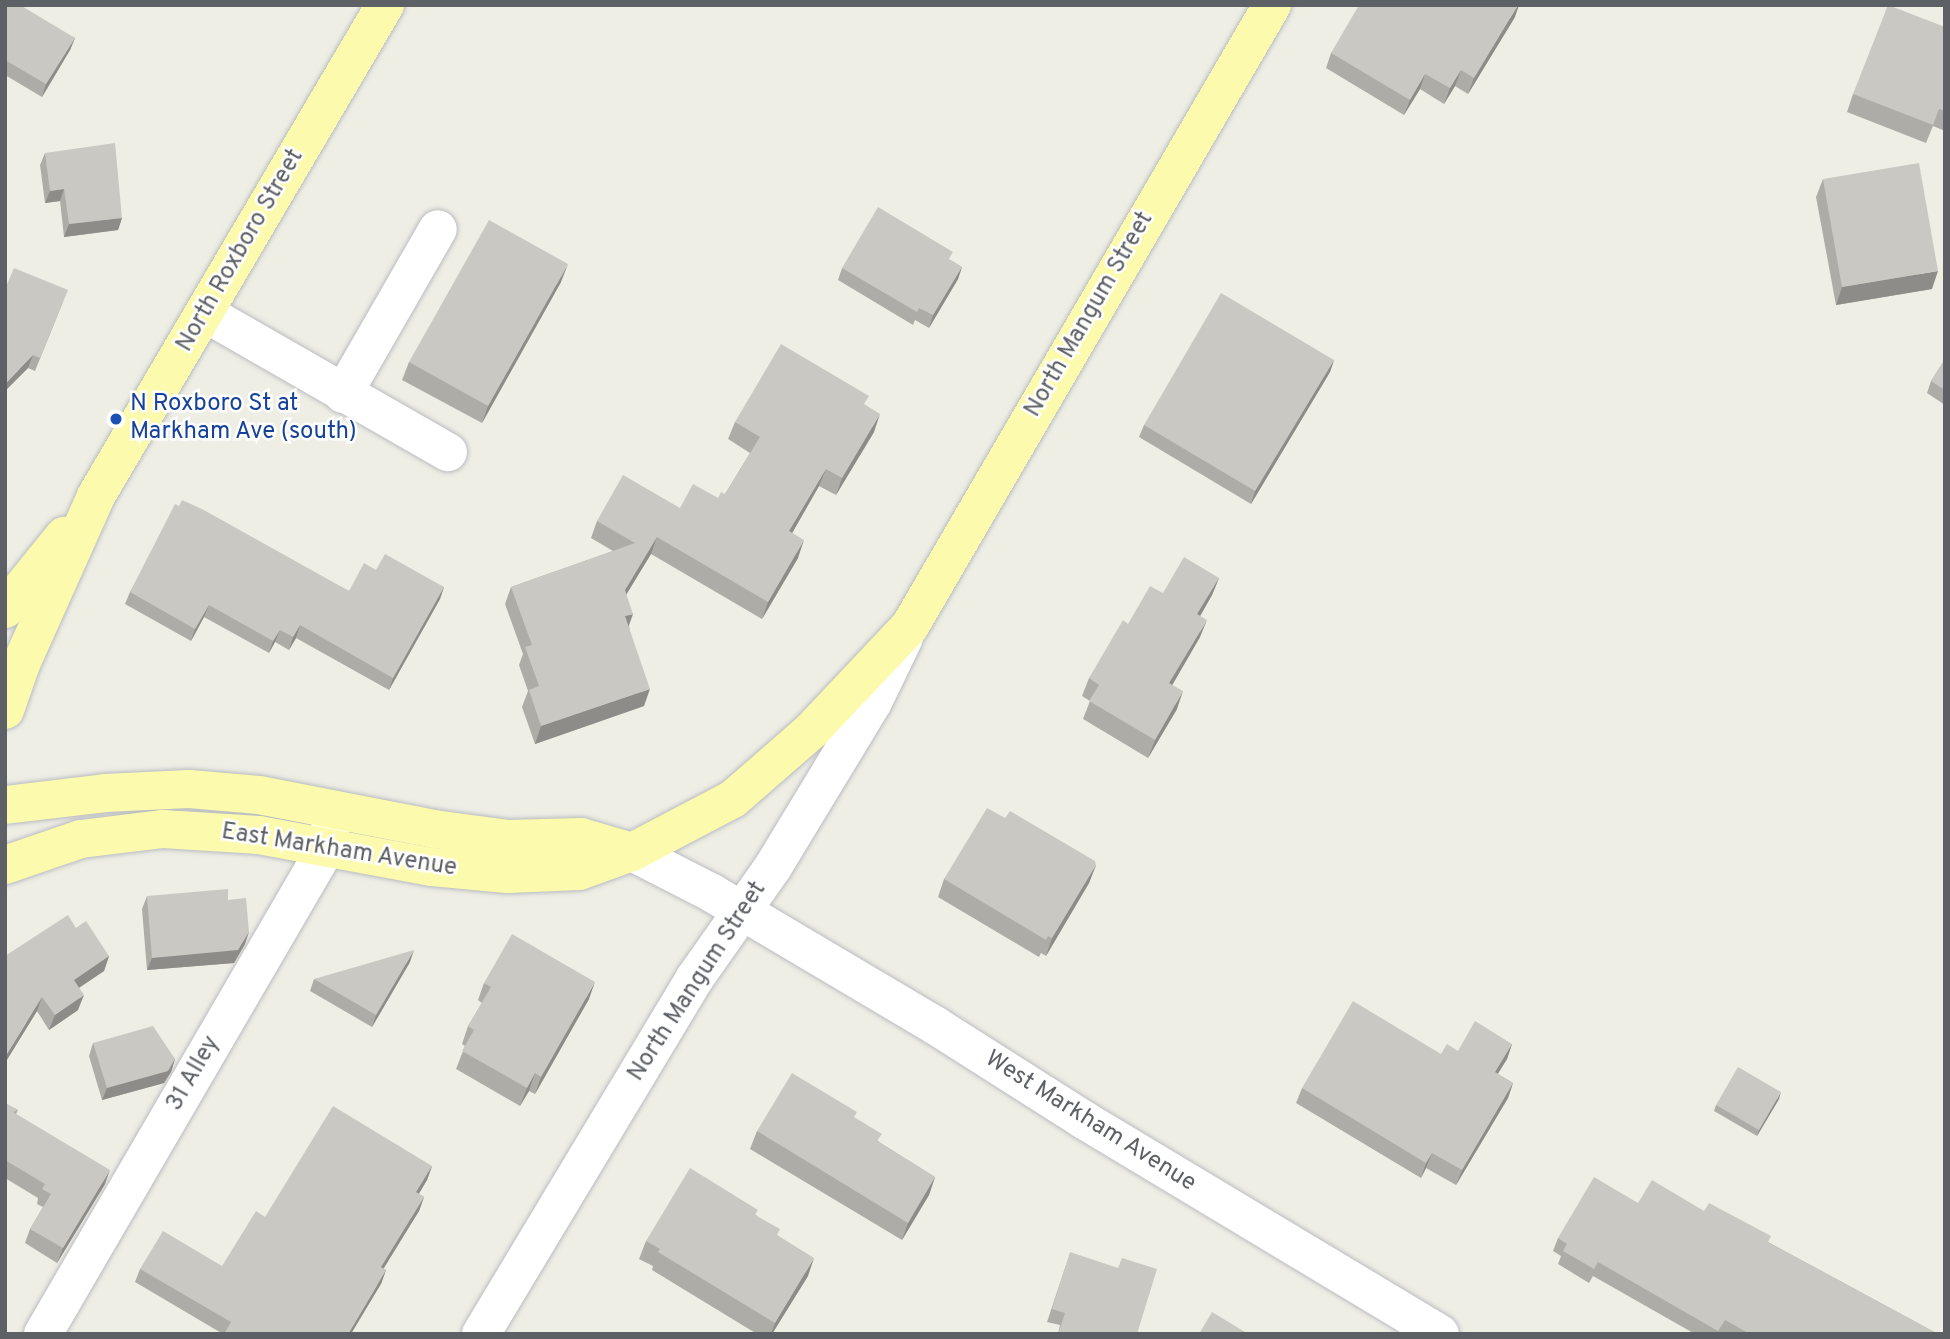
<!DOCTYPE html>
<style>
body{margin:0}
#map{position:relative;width:1950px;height:1339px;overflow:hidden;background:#efeee5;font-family:Overpass,sans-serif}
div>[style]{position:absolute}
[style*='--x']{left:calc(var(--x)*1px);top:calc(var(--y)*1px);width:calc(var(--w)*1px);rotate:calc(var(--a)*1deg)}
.roads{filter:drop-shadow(0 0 2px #babcc1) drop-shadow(0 0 2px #babcc1)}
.minor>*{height:38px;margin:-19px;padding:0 19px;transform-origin:19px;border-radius:19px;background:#fff}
.major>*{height:38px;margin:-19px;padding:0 19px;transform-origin:19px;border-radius:19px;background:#fcfbad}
.wall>*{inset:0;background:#aeaca7}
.shaded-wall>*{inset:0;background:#8d8c88}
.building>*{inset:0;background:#cac8c2}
.dots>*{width:19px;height:19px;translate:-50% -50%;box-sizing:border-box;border:4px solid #fff;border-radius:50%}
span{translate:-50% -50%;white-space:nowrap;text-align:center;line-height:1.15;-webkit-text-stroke:5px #fff;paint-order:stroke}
.street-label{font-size:24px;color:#5d6065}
.transit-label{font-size:24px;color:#164399}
.left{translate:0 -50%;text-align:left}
.frame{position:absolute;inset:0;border:7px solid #5d6065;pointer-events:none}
</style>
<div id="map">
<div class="roads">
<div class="minor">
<i style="--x:205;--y:313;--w:280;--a:29.8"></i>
<i style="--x:343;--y:394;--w:190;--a:-60.1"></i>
<i style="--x:632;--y:852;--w:90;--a:27.1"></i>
<i style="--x:712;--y:893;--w:261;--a:30.7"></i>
<i style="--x:936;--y:1026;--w:175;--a:32.4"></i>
<i style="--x:1084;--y:1120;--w:415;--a:31"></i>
<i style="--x:43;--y:1334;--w:562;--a:-59.79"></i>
<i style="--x:326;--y:848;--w:34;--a:-78"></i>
<i style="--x:481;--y:1334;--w:415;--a:-59"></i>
<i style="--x:695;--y:978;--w:136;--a:-54.9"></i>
<i style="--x:773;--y:867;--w:193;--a:-58.8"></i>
<i style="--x:873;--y:702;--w:71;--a:-64.2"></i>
</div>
<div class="major">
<i style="--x:5;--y:609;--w:94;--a:-51.1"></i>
<i style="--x:5;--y:710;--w:49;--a:-70.8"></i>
<i style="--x:21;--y:664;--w:184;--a:-65.9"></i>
<i style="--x:96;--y:496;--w:570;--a:-59.52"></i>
<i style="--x:5;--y:805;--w:101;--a:-6.8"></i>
<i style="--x:105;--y:793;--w:84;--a:-2.7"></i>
<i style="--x:189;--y:789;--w:70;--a:4.9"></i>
<i style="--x:259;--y:795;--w:178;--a:11"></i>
<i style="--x:434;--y:829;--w:75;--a:7.7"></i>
<i style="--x:508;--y:839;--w:73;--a:-1.6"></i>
<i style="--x:581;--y:837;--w:53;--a:16.4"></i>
<i style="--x:5;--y:865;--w:80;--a:-18.9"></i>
<i style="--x:81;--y:839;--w:83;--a:-7"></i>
<i style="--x:163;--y:829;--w:96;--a:3.6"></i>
<i style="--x:259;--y:835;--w:176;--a:10.5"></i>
<i style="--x:432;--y:867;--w:76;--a:5.3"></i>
<i style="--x:508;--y:874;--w:71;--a:-2.4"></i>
<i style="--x:579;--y:871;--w:56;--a:-19.7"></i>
<i style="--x:632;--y:852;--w:114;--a:-27.7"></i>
<i style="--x:733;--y:799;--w:105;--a:-41.1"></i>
<i style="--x:812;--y:730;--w:143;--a:-46.7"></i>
<i style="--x:910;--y:626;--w:719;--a:-59.76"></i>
</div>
</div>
<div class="wall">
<i style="clip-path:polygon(5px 6px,75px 38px,70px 50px,42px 97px,5px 75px)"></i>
<i style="clip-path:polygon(1515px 17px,1468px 94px,1455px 86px,1444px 104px,1420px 89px,1404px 115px,1326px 68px,1331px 53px)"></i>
<i style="clip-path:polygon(1945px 27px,1945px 131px,1933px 126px,1926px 143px,1847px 112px,1853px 94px)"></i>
<i style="clip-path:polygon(45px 153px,122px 218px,118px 230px,64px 237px,60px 201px,45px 203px,40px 165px)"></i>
<i style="clip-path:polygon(1823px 179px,1932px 289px,1836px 305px,1816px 197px)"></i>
<i style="clip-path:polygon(950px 260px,962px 267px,958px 279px,929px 328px,915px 320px,913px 325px,838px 280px,842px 268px)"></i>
<i style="clip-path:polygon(561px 282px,482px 423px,402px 380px,409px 362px)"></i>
<i style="clip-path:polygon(63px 302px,35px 371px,28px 368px,5px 391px)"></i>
<i style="clip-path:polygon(1945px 359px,1945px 405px,1927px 393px,1931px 381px)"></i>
<i style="clip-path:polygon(1334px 360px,1330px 372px,1251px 504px,1139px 437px,1144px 425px)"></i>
<i style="clip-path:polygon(866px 405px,874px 432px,836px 495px,819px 486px,792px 533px,798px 558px,762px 619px,651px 554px,626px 595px,629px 626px,644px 706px,535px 744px,522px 707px,528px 691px,519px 665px,523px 654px,505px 604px,511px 587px,613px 551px,591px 538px,597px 521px,680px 508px,718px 498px,725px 494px,750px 453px,728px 439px,735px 422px)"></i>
<i style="clip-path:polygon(179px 506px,349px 591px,376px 570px,444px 587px,440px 599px,389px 690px,296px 638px,289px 650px,275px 642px,269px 653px,204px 617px,191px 641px,125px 604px,130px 592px)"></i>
<i style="clip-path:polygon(1219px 578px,1212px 595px,1200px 616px,1200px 637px,1172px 685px,1177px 709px,1148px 758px,1083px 719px,1090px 701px,1082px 696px,1089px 678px,1163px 593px)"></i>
<i style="clip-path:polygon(1005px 818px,1096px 865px,1089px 883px,1046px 956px,1041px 953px,1039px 957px,938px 897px,944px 879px)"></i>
<i style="clip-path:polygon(147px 896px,228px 900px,245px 944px,234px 963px,147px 970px,142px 909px)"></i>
<i style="clip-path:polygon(76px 928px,109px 956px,104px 971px,79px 988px,78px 1010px,49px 1030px,37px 1011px,5px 1063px)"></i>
<i style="clip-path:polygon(410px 962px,372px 1027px,310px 991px,314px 979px)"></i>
<i style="clip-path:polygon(484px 983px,589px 999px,535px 1094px,529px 1091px,520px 1106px,456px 1069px,465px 1046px,462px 1044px,468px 1026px,482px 1003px,478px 1000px)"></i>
<i style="clip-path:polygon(93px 1043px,175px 1059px,171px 1072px,164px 1083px,102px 1100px,89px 1056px)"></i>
<i style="clip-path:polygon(1512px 1044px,1507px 1059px,1498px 1074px,1513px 1083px,1508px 1098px,1456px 1185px,1426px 1168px,1421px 1178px,1296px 1103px,1302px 1088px,1458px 1051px)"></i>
<i style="clip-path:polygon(1779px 1099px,1757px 1136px,1714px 1111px,1716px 1105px)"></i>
<i style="clip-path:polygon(5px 1103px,18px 1110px,16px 1114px,105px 1184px,57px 1263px,25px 1243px,30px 1229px,43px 1207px,37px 1204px,38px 1198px,5px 1178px)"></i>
<i style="clip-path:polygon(855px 1118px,879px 1142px,935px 1177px,929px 1195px,902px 1240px,750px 1149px,757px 1131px)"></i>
<i style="clip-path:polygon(432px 1166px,427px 1180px,419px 1194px,424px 1197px,419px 1211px,383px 1268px,386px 1270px,381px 1284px,223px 1334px,135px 1282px,140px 1269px,222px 1266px,265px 1217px)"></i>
<i style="clip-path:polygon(1704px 1211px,1768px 1242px,1938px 1334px,1695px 1334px,1593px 1276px,1589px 1283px,1558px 1264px,1561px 1256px,1553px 1251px,1558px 1238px)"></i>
<i style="clip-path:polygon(756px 1215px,778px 1236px,808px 1276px,772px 1334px,757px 1334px,652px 1270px,653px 1266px,639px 1259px,646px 1241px)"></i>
<i style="clip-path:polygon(1066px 1265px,1137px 1334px,1058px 1334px,1060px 1325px,1047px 1322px)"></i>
</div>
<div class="shaded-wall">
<i style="clip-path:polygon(1518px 5px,1519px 5px,1515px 17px,1468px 94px,1474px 78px)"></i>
<i style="clip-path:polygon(75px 38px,70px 50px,42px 97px,46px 84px)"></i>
<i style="clip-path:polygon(1461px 70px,1455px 86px,1444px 104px,1450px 88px)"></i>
<i style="clip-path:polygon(1425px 74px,1420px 89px,1404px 115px,1410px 100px)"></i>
<i style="clip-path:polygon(64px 189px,60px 201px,45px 203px,50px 191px)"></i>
<i style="clip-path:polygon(122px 218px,118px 230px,64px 237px,69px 224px)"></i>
<i style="clip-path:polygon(568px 264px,561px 282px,482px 423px,488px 406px)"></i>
<i style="clip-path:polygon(962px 267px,958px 279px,929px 328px,933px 315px)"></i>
<i style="clip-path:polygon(1938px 271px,1932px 289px,1836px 305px,1842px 287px)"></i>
<i style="clip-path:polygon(33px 355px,28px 368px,5px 391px,5px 384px)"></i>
<i style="clip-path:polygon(1334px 360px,1330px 372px,1251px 504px,1255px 491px)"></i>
<i style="clip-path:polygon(880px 414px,874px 432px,836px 495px,842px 478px)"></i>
<i style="clip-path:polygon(826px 469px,819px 486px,783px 549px,789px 531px)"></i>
<i style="clip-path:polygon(657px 537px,651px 554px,618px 608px,625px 590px)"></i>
<i style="clip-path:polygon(804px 540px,798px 558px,762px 619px,768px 602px)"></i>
<i style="clip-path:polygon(1219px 578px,1212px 595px,1191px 632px,1197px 614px)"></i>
<i style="clip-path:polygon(444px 587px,440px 599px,389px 690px,393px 678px)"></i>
<i style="clip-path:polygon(209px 605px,204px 617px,191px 641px,195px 629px)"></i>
<i style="clip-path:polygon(633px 614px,627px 631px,625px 616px)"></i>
<i style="clip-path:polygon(1207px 620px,1200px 637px,1163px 701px,1169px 683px)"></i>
<i style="clip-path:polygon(300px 625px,296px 638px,289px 650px,293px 637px)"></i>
<i style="clip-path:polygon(280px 630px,275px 642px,269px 653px,273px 641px)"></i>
<i style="clip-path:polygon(650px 689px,644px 706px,535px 744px,541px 726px)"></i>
<i style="clip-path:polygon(1183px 691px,1177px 709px,1148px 758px,1155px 740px)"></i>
<i style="clip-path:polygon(1096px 865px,1089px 883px,1046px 956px,1052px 938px)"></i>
<i style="clip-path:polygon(249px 932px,245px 944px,234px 963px,147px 970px,152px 958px)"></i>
<i style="clip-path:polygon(414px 950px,410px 962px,372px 1027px,376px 1015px)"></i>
<i style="clip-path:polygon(109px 956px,104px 971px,68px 995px,74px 980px)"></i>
<i style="clip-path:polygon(595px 982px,589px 999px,535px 1094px,541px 1077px)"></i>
<i style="clip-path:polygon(84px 995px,78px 1010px,49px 1030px,55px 1015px)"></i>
<i style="clip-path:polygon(42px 997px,37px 1011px,5px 1063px,5px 1057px)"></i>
<i style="clip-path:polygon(1512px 1044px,1507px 1059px,1489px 1087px,1495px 1072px)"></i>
<i style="clip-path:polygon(175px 1059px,171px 1072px,164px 1083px,102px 1100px,107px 1088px)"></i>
<i style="clip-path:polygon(535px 1073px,529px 1091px,520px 1106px,527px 1088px)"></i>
<i style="clip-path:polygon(1513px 1083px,1508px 1098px,1456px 1185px,1462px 1170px)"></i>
<i style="clip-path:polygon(1781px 1092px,1779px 1099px,1757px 1136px,1759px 1130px)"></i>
<i style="clip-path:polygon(1432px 1153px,1426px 1168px,1421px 1178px,1426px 1163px)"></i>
<i style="clip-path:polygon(432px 1166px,427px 1180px,411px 1206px,416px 1192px)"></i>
<i style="clip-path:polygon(110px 1170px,105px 1184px,57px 1263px,63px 1248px)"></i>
<i style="clip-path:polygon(935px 1177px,929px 1195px,902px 1240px,908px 1223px)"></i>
<i style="clip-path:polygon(424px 1197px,419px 1211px,376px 1281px,381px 1267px)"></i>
<i style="clip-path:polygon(814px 1258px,808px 1276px,772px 1334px,771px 1334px,775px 1323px)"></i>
<i style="clip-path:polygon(386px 1270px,381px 1284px,351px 1334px,348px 1334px)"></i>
</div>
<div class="building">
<i style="clip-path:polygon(6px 5px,20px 5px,75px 38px,46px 84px,5px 60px)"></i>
<i style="clip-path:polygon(1359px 5px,1518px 5px,1474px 78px,1461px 70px,1450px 88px,1425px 74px,1410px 100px,1331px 53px)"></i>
<i style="clip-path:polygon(1888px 5px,1945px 27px,1945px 111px,1939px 109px,1933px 125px,1853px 94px)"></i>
<i style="clip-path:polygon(115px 143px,122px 218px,69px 224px,64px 189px,50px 191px,45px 153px)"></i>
<i style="clip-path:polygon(1919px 163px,1938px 271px,1842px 287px,1823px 179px)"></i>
<i style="clip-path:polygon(878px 207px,953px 252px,949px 259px,962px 267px,933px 315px,919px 308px,917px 312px,842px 268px)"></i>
<i style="clip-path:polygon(489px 220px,568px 264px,488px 406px,409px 362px)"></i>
<i style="clip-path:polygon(14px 268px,68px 290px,40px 358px,33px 355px,5px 384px,5px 289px)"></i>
<i style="clip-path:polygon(1221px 293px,1334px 360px,1255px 491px,1144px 425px)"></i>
<i style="clip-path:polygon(781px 344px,869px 396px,864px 404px,880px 414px,842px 478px,826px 469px,789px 531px,804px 540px,768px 602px,657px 537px,625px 590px,633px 614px,625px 616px,650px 689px,541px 726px,529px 690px,539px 686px,525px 647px,532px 645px,511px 587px,635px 543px,597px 521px,623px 475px,680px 508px,693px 484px,718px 498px,721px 492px,725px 494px,760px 437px,735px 422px)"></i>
<i style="clip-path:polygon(1945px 359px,1945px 390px,1931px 381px)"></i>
<i style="clip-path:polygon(182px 500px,202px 509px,349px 591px,364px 563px,376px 570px,385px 554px,444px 587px,393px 678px,300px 625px,293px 637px,280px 630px,273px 641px,209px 605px,195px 629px,130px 592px,175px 504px,179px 506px)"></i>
<i style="clip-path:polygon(1184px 557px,1219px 578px,1197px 614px,1207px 620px,1169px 683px,1183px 691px,1155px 740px,1089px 701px,1099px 685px,1089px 678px,1123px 620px,1128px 624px,1150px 586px,1163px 593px)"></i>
<i style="clip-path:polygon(987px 808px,1005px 818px,1010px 811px,1095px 861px,1096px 865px,1052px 938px,1048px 936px,1046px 940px,944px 879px)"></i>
<i style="clip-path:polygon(228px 889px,228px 900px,246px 898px,249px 932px,238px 950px,152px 958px,147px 896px)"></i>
<i style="clip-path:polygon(68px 915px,76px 928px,86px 921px,109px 956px,74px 980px,84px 995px,55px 1015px,42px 997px,5px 1057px,5px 956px)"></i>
<i style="clip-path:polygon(512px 934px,595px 982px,541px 1077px,535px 1073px,527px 1088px,462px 1051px,474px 1030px,468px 1026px,491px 987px,484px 983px)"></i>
<i style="clip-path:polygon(414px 950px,376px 1015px,314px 979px)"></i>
<i style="clip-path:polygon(1353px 1001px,1441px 1054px,1447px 1044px,1458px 1051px,1475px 1021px,1512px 1044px,1495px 1072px,1513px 1083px,1462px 1170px,1432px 1153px,1426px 1163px,1302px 1088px)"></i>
<i style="clip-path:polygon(153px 1026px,175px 1059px,168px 1071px,107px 1088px,93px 1043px)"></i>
<i style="clip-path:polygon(1738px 1067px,1781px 1092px,1759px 1130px,1716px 1105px)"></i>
<i style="clip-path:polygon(792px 1073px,857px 1112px,854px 1117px,882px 1134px,877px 1141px,935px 1177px,908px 1223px,757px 1131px)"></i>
<i style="clip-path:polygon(5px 1103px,18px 1110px,13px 1112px,110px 1170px,63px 1248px,30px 1229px,51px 1194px,42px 1189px,45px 1184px,5px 1160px)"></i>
<i style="clip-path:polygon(333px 1106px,432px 1166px,416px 1192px,424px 1197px,381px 1267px,386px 1270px,348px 1334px,224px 1334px,231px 1322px,140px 1269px,163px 1231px,222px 1266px,256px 1211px,265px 1217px)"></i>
<i style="clip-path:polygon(690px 1168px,758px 1210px,755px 1215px,780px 1229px,777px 1235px,814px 1258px,775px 1323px,658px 1252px,660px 1249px,646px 1241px)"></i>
<i style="clip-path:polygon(1594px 1177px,1638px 1203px,1652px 1180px,1704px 1211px,1709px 1203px,1771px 1236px,1768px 1242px,1938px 1334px,1750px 1334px,1725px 1320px,1718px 1331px,1598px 1262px,1594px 1269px,1563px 1251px,1567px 1244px,1558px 1238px)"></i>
<i style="clip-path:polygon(1070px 1252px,1118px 1268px,1122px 1258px,1157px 1269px,1137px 1334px,1058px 1334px,1065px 1313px,1052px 1309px)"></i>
<i style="clip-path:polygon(1212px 1312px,1245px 1332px,1244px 1334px,1199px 1334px)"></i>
</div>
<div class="dots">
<i style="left:116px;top:419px;background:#1a4fb4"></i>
</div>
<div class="street-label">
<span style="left:241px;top:251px;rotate:-60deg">North Roxboro Street</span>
<span style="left:1090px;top:315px;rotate:-60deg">North Mangum Street</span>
<span style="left:339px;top:851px;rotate:9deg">East Markham Avenue</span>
<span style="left:698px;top:982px;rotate:-57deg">North Mangum Street</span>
<span style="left:194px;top:1074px;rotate:-60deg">31 Alley</span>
<span style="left:1090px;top:1122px;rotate:32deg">West Markham Avenue</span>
</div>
<div class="transit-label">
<span class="left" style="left:130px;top:419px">N Roxboro St at<br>Markham Ave (south)</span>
</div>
<div class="frame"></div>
</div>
